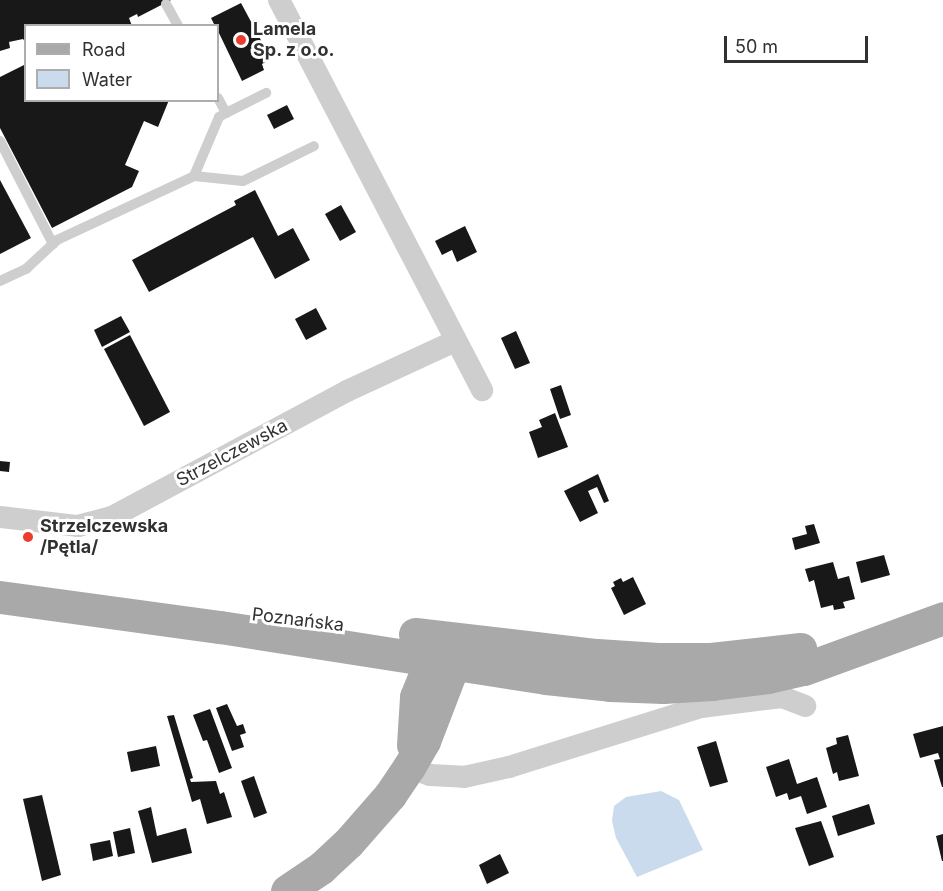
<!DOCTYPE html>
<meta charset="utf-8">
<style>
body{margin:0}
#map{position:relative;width:943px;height:891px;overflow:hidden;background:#fff;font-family:Inter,sans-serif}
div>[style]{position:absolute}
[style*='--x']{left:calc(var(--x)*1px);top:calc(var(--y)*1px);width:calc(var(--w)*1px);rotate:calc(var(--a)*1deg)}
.water>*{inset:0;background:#cbdbee}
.building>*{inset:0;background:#181818}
.service>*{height:10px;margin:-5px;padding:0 5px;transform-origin:5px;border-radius:5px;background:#cecece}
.minor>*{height:22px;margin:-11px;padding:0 11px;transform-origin:11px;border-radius:11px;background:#cecece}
.primary>*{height:33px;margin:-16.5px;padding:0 16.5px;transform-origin:16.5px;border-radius:16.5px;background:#a9a9a9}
.dots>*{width:16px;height:16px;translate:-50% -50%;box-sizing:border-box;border:3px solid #fff;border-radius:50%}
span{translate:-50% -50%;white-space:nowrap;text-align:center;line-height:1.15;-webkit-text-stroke:6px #fff;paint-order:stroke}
.poi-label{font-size:18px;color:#313131;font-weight:700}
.left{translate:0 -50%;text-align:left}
.street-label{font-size:18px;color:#313131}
.legend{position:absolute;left:24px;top:24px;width:195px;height:78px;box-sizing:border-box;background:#fff;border:2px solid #adadad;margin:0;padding:8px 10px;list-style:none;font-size:18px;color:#313131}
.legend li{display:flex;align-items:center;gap:12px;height:30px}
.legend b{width:30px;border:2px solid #adadad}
.scale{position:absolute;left:724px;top:36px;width:144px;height:27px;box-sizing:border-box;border:3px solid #313131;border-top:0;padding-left:8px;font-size:18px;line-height:21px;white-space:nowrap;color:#313131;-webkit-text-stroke:4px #fff;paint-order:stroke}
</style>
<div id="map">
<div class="water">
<i style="clip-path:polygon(661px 791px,679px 800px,703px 850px,637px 877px,616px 838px,612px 821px,614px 806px,626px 797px)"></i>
</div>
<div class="building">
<i style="clip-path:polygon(0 0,171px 0,138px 17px,137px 14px,129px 18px,132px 26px,26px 26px,26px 43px,23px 39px,9px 42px,10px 48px,0 51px)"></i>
<i style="clip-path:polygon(241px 3px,271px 59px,262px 64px,264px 70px,242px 81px,218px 31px,218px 26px,215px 26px,211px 18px)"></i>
<i style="clip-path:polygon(26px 64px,26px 100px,169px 100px,158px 127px,144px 121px,125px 165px,139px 171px,132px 187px,52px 228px,0 128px,0 77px)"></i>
<i style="clip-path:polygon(287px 105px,294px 119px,274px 129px,267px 115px)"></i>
<i style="clip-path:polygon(0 180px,31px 238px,0 254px)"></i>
<i style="clip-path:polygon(255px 190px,278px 236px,293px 228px,310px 260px,275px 279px,253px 237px,149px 292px,132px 260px,236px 205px,234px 201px)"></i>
<i style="clip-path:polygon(341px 205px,356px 232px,340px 241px,325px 214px)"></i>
<i style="clip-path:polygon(465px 226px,477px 252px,457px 262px,452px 250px,442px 255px,435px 241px)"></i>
<i style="clip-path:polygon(316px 308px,327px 329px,306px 340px,295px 319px)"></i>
<i style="clip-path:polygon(121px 316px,130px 332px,102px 347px,94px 330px)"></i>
<i style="clip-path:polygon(516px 331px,530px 363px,515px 369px,501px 338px)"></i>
<i style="clip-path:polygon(130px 335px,170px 412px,144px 426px,104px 349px)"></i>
<i style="clip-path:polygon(561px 385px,571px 415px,560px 419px,550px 389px)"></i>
<i style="clip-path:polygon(555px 413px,568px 447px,538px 458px,529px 432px,542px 427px,539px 420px)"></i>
<i style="clip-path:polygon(0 461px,10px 462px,9px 472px,0 471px)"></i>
<i style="clip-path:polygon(598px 474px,609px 501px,604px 503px,597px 487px,588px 491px,598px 513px,580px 522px,564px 491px)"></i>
<i style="clip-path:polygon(814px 524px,820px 543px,795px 550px,792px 538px,807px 534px,805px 526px)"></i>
<i style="clip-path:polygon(884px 555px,890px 575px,861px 583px,856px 562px)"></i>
<i style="clip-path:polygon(833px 562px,838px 579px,849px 576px,855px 599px,843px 602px,845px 608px,834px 610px,833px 605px,821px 608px,814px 580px,809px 582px,805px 569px)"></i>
<i style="clip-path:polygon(633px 577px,646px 604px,624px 615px,611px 588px,615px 586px,613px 582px,621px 578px,623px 582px)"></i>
<i style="clip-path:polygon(227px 704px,237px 726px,243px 724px,246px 733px,240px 735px,244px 747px,232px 751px,216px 708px)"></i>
<i style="clip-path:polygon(210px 709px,232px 768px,219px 773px,207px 740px,203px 741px,193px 715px)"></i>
<i style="clip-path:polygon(174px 715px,193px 778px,190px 779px,191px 782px,216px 781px,220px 794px,224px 792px,232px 817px,207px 824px,200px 799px,192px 802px,167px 716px)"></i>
<i style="clip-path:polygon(943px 726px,943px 787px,942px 787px,934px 760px,940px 759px,938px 753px,920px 758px,913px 734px)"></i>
<i style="clip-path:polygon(848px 735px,859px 776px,839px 781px,837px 772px,833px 774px,826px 748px,837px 744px,836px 738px)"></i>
<i style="clip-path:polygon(716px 741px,728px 782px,710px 787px,697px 747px)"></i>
<i style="clip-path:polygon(156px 746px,160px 766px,131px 772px,127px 752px)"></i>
<i style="clip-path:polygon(789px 759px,797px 784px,817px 777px,827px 807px,807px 814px,801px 796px,789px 800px,787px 793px,776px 797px,766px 767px)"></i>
<i style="clip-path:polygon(254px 776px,267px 813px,254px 818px,241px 781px)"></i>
<i style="clip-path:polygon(42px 795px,61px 875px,42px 881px,23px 799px)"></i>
<i style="clip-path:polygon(869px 804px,875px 824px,838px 836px,832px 816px)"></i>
<i style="clip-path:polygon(151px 807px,157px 836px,186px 828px,192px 853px,152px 863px,138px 811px)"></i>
<i style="clip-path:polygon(821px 821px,834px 857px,809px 866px,795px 828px)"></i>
<i style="clip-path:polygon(130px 828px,135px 853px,118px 857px,113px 832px)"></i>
<i style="clip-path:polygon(943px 834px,943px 861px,942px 861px,936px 836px)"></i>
<i style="clip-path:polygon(110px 840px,113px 856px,93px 861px,90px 844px)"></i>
<i style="clip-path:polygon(500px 854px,509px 873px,487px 884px,479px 865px)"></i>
</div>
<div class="service">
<i style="--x:166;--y:4;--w:25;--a:61"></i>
<i style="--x:226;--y:113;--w:45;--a:-26.6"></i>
<i style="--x:0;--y:141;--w:116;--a:62.8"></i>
<i style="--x:194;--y:176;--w:64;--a:-67"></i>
<i style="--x:219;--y:117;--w:8;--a:-30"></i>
<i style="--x:226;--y:113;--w:17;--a:-118"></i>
<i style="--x:0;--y:281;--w:29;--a:-25"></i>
<i style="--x:26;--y:269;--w:42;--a:-43.1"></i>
<i style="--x:57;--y:240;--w:151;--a:-25"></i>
<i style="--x:194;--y:176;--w:49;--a:5.8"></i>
<i style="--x:243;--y:181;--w:79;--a:-26.2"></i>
</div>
<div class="minor">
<i style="--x:279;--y:0;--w:440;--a:62.5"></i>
<i style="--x:0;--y:517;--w:79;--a:6.6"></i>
<i style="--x:78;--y:526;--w:35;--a:-15"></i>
<i style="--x:112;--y:517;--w:267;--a:-28.2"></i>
<i style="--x:347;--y:391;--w:119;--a:-24.8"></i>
<i style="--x:409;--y:767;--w:22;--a:21"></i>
<i style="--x:430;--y:775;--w:34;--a:3"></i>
<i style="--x:464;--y:777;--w:46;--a:-12.5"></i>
<i style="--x:509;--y:767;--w:201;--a:-17.4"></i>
<i style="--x:701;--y:707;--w:82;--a:-7"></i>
<i style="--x:782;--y:697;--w:25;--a:21"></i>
</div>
<div class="primary">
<i style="--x:0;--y:597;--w:222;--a:7.8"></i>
<i style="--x:220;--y:627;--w:330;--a:8.9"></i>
<i style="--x:546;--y:678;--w:64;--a:6.2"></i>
<i style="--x:610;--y:685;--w:53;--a:2.2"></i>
<i style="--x:663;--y:687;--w:49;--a:-3.5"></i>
<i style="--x:712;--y:684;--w:56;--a:-7.1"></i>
<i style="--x:768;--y:677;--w:37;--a:-13"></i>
<i style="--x:804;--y:669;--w:148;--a:-20.1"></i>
<i style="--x:415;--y:634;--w:183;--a:6.6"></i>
<i style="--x:597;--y:655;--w:61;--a:3.8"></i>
<i style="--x:658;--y:659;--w:53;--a:0"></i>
<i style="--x:711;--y:659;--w:90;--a:-6.4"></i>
<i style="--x:413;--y:745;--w:48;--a:-86.4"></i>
<i style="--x:416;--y:697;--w:24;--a:-68"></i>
<i style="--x:425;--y:675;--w:38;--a:-57"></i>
<i style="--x:287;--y:891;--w:41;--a:-34.1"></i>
<i style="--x:321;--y:868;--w:37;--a:-43"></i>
<i style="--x:348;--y:843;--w:64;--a:-48.8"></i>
<i style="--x:390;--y:795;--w:34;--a:-56"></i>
<i style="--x:409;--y:767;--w:30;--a:-60"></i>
<i style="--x:424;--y:741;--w:84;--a:-69"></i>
<i style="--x:454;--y:663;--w:23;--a:-103"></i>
</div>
<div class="dots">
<i style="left:241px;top:40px;background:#ec3b2f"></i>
<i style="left:28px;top:537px;background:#ec3b2f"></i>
</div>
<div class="poi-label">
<span class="left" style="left:253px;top:40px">Lamela<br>Sp. z o.o.</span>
<span class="left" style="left:40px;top:537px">Strzelczewska<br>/Pętla/</span>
</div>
<div class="street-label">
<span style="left:232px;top:453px;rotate:-28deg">Strzelczewska</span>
<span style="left:298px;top:620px;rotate:7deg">Poznańska</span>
</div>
<ul class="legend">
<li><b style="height:8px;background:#a9a9a9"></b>Road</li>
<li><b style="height:16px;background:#cbdbee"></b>Water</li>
</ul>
<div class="scale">50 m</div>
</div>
